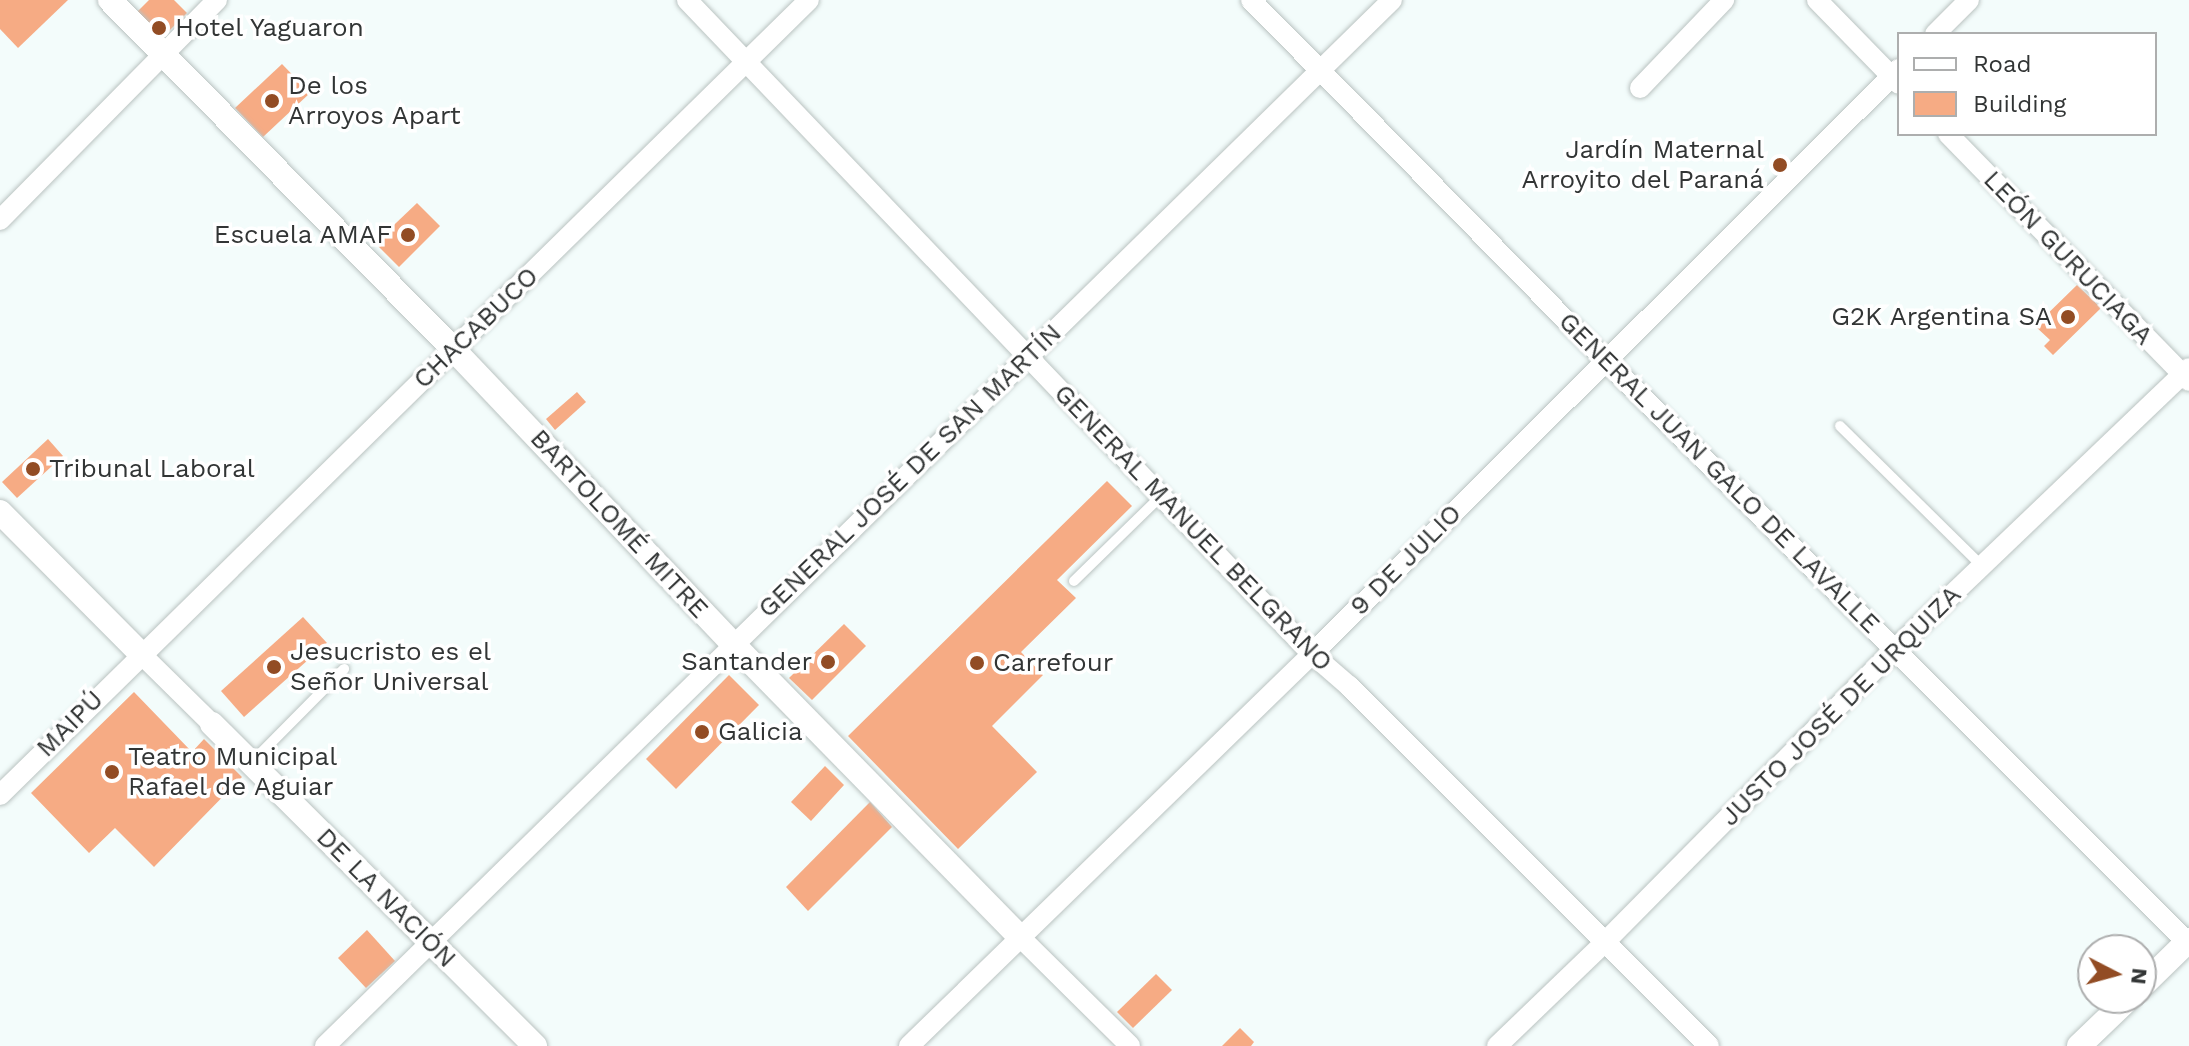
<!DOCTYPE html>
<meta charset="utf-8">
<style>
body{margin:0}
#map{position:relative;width:2189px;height:1046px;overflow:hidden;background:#f3fcfb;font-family:"Work Sans",sans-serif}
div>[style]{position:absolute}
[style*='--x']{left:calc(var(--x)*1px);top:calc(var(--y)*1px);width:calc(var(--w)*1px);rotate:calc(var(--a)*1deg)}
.building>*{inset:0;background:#f6ab84}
.roads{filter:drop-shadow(0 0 2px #bac3c1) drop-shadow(0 0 2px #bac3c1)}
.service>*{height:10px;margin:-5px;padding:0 5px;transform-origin:5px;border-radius:5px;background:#fff}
.minor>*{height:20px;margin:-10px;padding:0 10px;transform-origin:10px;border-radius:10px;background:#fff}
.tertiary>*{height:24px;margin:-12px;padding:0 12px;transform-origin:12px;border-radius:12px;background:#fff}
.dots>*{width:22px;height:22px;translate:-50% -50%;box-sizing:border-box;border:4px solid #fff;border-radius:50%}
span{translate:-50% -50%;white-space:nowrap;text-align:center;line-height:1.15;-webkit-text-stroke:7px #fff;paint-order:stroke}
.poi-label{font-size:26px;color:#323535}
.left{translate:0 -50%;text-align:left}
.right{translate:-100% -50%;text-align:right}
.street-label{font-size:26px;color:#323535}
.legend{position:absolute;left:1897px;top:32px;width:260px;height:104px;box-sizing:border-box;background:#fff;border:2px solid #adaeae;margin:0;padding:10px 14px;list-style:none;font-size:24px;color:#323535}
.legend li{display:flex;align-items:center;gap:16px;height:40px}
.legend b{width:40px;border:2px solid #adaeae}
.north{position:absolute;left:2077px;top:934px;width:80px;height:80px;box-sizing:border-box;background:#fff;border:2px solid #adaeae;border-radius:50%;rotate:96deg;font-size:22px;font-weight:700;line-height:32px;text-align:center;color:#323535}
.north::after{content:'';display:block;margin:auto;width:28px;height:36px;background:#924c24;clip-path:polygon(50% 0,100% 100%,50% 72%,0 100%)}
</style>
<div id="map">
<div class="building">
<i style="clip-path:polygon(0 0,68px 0,18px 48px,0 29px)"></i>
<i style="clip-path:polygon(149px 0,174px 0,187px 13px,159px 41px,134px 15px)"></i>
<i style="clip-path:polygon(282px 64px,310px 93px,263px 137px,235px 108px)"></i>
<i style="clip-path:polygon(417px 203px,440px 226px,399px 267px,375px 243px)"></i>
<i style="clip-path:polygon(2077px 285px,2101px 308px,2053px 355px,2044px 346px,2050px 340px,2035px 326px)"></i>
<i style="clip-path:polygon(577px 392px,586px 402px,555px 430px,546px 419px)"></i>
<i style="clip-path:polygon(48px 439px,63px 456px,17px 498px,2px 482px)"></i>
<i style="clip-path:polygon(1107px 481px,1132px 506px,1057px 580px,1076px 598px,1021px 652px,1043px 675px,992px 726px,1037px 772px,958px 849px,848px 736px)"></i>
<i style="clip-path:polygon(303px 617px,327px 643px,244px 717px,221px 691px)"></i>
<i style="clip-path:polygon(844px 624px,866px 646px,812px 700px,789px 678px)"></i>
<i style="clip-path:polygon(729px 675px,759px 705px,676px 789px,646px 759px)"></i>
<i style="clip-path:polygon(134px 692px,192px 752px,204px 739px,242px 777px,154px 867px,115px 828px,89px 853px,31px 793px)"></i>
<i style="clip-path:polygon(825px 766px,844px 785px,811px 821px,791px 802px)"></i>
<i style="clip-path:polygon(870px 802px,892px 827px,808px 911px,786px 887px)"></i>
<i style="clip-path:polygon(367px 930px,395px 961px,366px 988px,338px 958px)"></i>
<i style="clip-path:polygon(1156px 974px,1172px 990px,1133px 1028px,1117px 1012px)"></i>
<i style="clip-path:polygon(1240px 1028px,1254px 1042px,1251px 1046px,1222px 1046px)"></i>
</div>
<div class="roads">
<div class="service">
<i style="--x:1840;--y:426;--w:199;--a:44.6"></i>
<i style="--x:1074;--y:581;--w:122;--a:-44.3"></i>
<i style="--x:252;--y:762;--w:131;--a:-45.3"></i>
</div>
<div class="minor">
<i style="--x:687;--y:0;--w:905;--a:46.3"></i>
<i style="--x:1312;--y:654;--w:49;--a:40.9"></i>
<i style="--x:1349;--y:686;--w:509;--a:45"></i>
<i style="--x:1251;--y:0;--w:505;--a:45.48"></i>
<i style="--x:1605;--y:360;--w:826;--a:45"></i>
<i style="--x:1817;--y:0;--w:117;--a:45.7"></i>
<i style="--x:1935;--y:34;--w:48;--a:-45"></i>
<i style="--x:1640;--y:88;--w:122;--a:-46.3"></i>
<i style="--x:1948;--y:134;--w:345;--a:45.7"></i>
<i style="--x:0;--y:220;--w:309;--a:-45.4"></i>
<i style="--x:141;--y:654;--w:100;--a:44.6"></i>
<i style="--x:0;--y:795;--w:1134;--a:-44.5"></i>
<i style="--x:1019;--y:936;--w:156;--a:44.7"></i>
<i style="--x:325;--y:1046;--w:1494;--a:-44.43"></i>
<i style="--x:909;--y:1046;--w:562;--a:-44.21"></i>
<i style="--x:1312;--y:654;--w:829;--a:-44.9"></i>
<i style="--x:1497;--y:1046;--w:151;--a:-43.9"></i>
<i style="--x:1606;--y:941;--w:412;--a:-45.3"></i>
<i style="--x:1896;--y:648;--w:405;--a:-43.7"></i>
</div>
<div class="tertiary">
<i style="--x:110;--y:0;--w:491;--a:45.5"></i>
<i style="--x:454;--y:350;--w:405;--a:46.5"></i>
<i style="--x:733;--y:644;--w:409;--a:45.6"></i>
<i style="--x:0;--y:512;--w:200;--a:45.2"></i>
<i style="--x:212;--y:724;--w:456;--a:44.9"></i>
<i style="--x:2141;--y:987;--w:67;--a:-44.4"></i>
<i style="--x:2079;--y:1046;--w:69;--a:-43.8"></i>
</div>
</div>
<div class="dots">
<i style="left:159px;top:28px;background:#924c24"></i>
<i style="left:272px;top:101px;background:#924c24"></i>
<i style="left:1780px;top:165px;background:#924c24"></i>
<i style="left:408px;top:235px;background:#924c24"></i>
<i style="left:2068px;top:317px;background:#924c24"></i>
<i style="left:33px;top:469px;background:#924c24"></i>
<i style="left:828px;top:662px;background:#924c24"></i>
<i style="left:977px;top:663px;background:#924c24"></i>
<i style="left:274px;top:667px;background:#924c24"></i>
<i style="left:702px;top:732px;background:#924c24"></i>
<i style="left:112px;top:772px;background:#924c24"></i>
</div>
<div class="poi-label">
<span class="left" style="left:175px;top:28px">Hotel Yaguaron</span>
<span class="left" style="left:288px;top:101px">De los<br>Arroyos Apart</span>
<span class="right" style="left:1764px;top:165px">Jardín Maternal<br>Arroyito del Paraná</span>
<span class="right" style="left:392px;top:235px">Escuela AMAF</span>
<span class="right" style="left:2052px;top:317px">G2K Argentina SA</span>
<span class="left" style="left:49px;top:469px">Tribunal Laboral</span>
<span class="left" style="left:290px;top:667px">Jesucristo es el<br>Señor Universal</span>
<span class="right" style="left:812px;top:662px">Santander</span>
<span class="left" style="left:993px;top:663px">Carrefour</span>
<span class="left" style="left:718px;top:732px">Galicia</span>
<span class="left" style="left:128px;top:772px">Teatro Municipal<br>Rafael de Aguiar</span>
</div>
<div class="street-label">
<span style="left:2068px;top:258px;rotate:46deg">LEÓN GURUCIAGA</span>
<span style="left:476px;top:328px;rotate:-44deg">CHACABUCO</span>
<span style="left:910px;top:471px;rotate:-44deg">GENERAL JOSÉ DE SAN MARTÍN</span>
<span style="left:1719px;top:473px;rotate:45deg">GENERAL JUAN GALO DE LAVALLE</span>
<span style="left:619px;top:524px;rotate:47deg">BARTOLOMÉ MITRE</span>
<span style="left:1193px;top:528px;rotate:46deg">GENERAL MANUEL BELGRANO</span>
<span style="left:1406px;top:560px;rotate:-45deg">9 DE JULIO</span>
<span style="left:1841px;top:706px;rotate:-45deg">JUSTO JOSÉ DE URQUIZA</span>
<span style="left:70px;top:724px;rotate:-45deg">MAIPÚ</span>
<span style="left:386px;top:898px;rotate:45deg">DE LA NACIÓN</span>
</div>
<ul class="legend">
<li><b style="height:10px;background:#fff"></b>Road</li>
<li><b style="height:22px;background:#f6ab84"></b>Building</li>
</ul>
<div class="north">N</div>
</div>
